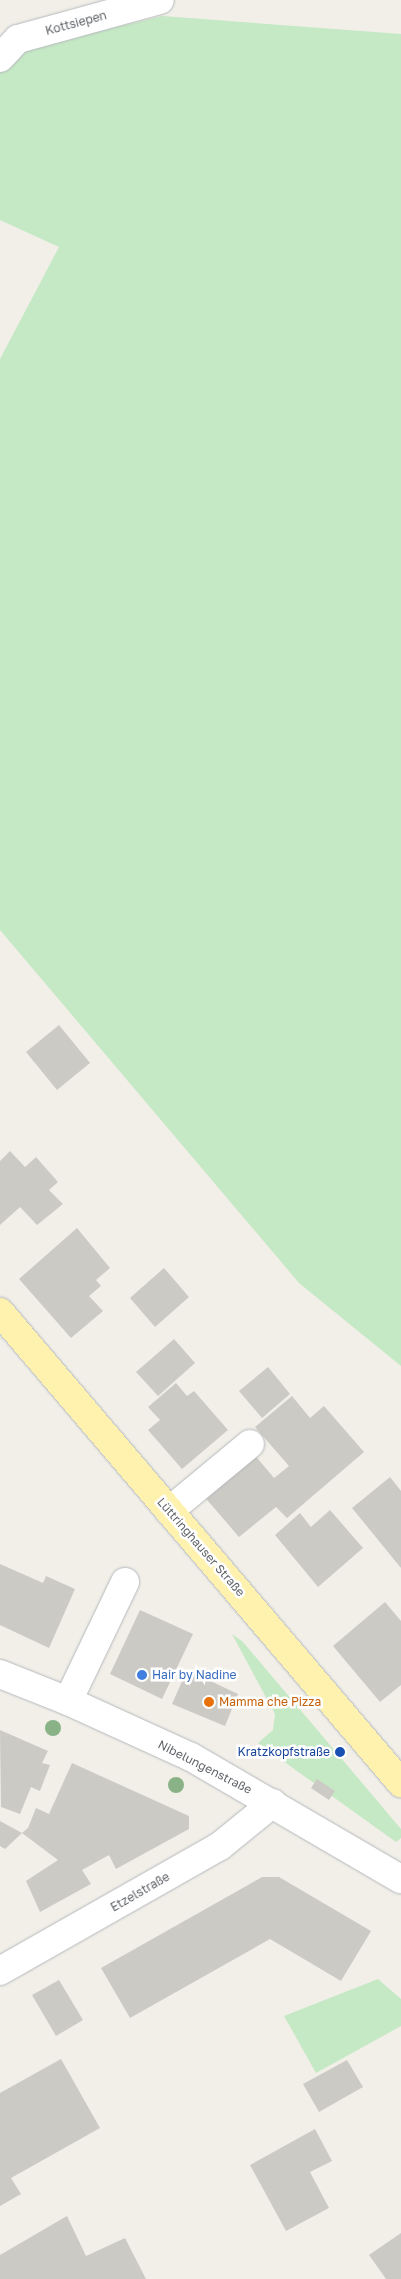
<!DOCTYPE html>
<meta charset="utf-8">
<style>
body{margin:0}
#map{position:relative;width:401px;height:2279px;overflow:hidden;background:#f1efe8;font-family:"Golos Text",sans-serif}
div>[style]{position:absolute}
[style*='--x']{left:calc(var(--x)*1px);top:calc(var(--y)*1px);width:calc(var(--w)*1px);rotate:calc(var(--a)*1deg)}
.green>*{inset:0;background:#c5e8c5}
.building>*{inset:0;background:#cccac5}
.roads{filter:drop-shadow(0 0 1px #b5b8bc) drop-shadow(0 0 1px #b5b8bc)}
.minor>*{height:28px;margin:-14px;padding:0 14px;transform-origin:14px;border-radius:14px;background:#fff}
.major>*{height:28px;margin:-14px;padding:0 14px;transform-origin:14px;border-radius:14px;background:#fff2af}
.trees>*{width:16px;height:16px;margin:-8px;border-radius:50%;background:#89b387}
.dots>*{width:14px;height:14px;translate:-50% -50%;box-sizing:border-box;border:2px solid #fff;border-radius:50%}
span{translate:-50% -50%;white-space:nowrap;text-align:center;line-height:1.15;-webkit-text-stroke:5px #fff;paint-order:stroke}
.street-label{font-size:12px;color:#5f6368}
.shop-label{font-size:12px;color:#366cbe}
.left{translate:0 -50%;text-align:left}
.food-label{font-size:12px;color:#c56008}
.transit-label{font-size:12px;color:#164399}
.right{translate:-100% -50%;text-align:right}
</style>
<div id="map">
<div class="green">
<i style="clip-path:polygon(162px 16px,401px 34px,401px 1366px,299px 1283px,0 930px,0 359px,59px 247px,0 220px,0 72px,25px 49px)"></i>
<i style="clip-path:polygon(232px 1634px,243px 1642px,401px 1829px,401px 1838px,396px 1842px,258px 1743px,273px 1730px,275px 1714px)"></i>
<i style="clip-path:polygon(378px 1979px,401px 1999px,401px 2026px,316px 2073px,284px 2016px)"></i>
</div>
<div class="building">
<i style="clip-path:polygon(59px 1025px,90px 1063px,57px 1090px,26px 1052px)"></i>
<i style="clip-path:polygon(10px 1151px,25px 1167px,36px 1157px,58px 1182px,49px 1190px,63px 1204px,37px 1225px,20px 1207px,0 1225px,0 1161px)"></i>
<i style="clip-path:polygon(77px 1228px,110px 1268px,96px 1280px,101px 1286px,89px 1296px,103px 1311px,71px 1338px,19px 1279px)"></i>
<i style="clip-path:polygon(164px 1268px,189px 1297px,155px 1327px,130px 1298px)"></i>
<i style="clip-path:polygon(174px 1339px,195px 1363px,158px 1396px,136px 1372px)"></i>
<i style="clip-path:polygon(268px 1367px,290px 1394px,262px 1418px,239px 1391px)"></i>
<i style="clip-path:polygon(176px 1383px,187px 1396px,194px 1391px,228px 1430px,182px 1469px,148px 1430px,160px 1420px,148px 1407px)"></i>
<i style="clip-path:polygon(292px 1396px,310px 1418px,324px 1406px,364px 1452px,287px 1518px,276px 1507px,239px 1537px,202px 1494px,252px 1452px,274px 1478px,289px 1466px,255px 1427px)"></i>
<i style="clip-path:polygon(390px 1477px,401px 1491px,401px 1568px,352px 1508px)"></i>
<i style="clip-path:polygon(330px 1510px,363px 1548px,318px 1587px,275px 1535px,300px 1513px,311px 1527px)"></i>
<i style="clip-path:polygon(0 1564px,43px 1583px,46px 1576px,75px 1589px,49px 1648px,0 1625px)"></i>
<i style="clip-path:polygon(385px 1602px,401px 1621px,401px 1685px,380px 1702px,333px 1646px)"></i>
<i style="clip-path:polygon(140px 1610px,193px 1634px,162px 1699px,110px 1674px)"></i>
<i style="clip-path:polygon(187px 1670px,238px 1694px,225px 1726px,172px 1704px)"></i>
<i style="clip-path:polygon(0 1730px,48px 1751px,42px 1763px,50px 1765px,40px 1791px,31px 1787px,20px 1814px,1px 1807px)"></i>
<i style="clip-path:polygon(72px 1763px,189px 1816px,189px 1829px,116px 1869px,109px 1855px,82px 1870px,91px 1884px,40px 1912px,26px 1881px,58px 1860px,22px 1833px,28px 1828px,36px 1808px,49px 1814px)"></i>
<i style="clip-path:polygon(317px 1779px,335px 1791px,329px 1800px,311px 1788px)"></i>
<i style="clip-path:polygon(0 1821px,22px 1833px,5px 1849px,0 1846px)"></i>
<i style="clip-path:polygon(262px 1877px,279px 1877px,371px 1931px,341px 1981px,270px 1939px,130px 2018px,101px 1968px)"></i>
<i style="clip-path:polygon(59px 1980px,83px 2020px,56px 2036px,32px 1995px)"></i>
<i style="clip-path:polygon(61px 2059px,100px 2128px,11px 2178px,21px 2194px,0 2206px,0 2093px)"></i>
<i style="clip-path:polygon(347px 2060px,363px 2087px,319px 2112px,303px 2084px)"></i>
<i style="clip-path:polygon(315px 2129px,332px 2161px,310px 2172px,329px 2208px,286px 2231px,250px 2165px)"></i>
<i style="clip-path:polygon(67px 2216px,86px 2256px,125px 2238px,146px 2279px,0 2279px,0 2255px)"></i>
<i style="clip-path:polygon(401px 2233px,401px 2279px,386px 2279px,369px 2255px)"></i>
</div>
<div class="roads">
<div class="minor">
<i style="--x:0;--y:58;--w:26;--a:-47"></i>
<i style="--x:18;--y:39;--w:147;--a:-15.4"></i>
<i style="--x:169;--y:1511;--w:105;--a:-39.6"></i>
<i style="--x:0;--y:1674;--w:73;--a:21.7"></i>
<i style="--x:68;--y:1701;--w:135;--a:24.5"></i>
<i style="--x:191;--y:1757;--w:243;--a:30.2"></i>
<i style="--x:68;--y:1701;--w:132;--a:-64.4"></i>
<i style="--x:0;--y:1971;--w:253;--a:-29.6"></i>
<i style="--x:220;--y:1846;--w:68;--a:-39.1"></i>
</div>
<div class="major">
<i style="--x:0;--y:1312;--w:619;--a:49.59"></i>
</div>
</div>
<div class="trees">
<i style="left:53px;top:1728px"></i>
<i style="left:176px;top:1785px"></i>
</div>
<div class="dots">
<i style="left:142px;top:1675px;background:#3f7fe0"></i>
<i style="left:209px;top:1702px;background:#e8710a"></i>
<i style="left:340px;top:1752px;background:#1a4fb4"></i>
</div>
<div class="street-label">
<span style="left:76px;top:23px;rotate:-15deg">Kottsiepen</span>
<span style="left:201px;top:1547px;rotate:49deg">Lüttringhauser Straße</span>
<span style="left:205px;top:1767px;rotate:27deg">Nibelungenstraße</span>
<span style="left:140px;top:1892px;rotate:-30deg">Etzelstraße</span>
</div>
<div class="shop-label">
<span class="left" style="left:152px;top:1675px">Hair by Nadine</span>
</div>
<div class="food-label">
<span class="left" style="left:219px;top:1702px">Mamma che Pizza</span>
</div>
<div class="transit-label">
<span class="right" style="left:330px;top:1752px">Kratzkopfstraße</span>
</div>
</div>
